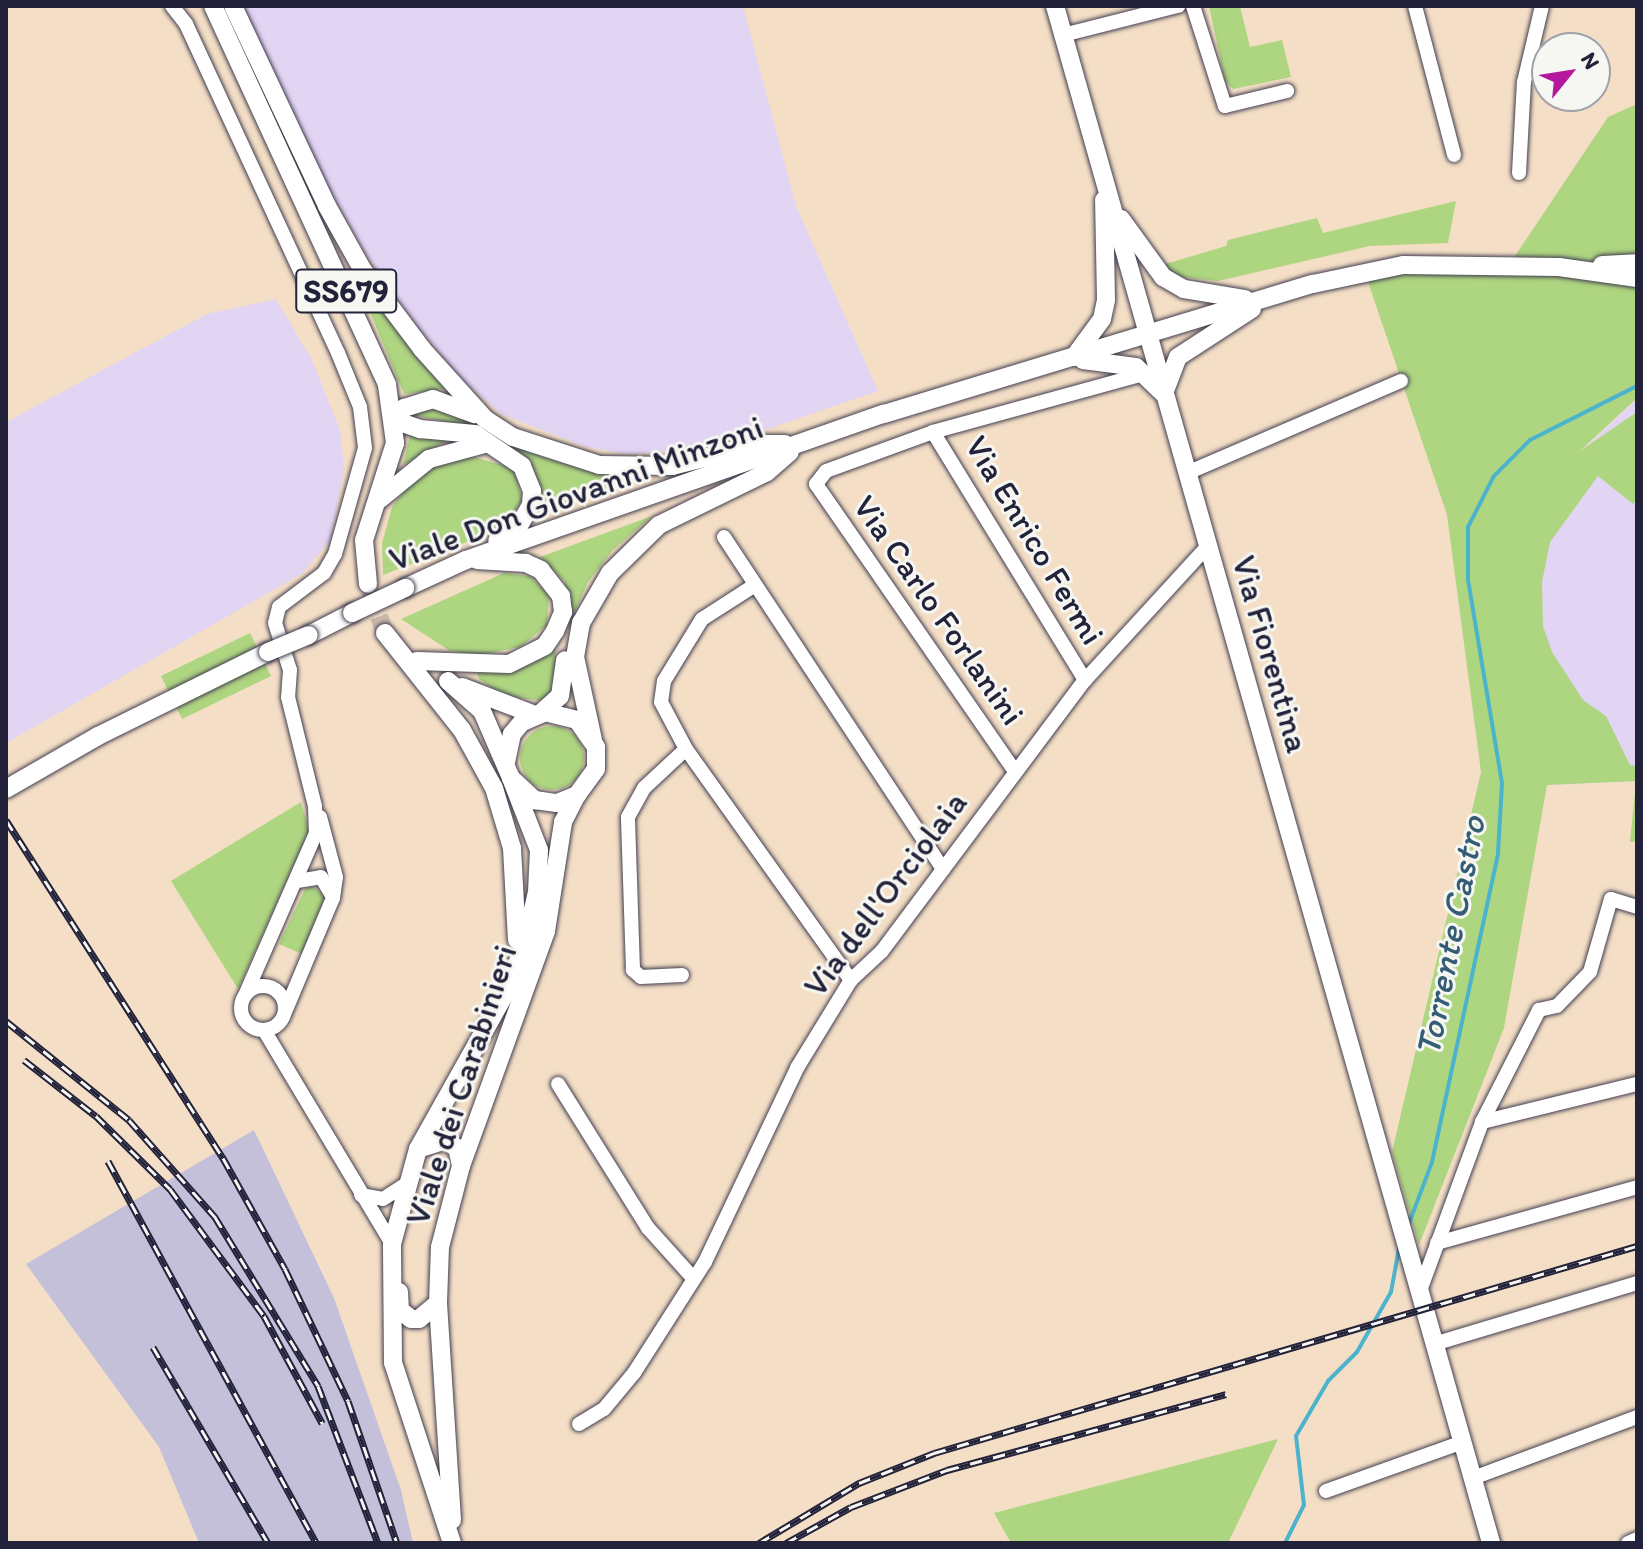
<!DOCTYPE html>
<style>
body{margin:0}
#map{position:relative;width:1643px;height:1549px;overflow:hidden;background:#f4dfc6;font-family:Itim,sans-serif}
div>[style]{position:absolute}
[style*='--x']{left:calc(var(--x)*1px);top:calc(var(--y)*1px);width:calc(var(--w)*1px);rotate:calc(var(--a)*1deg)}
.built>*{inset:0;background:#e2d4f3}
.industrial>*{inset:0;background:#c5c0da}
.green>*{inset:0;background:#aed580}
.round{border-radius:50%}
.stream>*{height:4px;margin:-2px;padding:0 2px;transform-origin:2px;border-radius:2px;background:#4db3cc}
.major-tunnel>*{height:18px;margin-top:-9px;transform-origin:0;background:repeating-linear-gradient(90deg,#cab9aa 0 18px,transparent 0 27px)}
.roads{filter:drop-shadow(0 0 2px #423e50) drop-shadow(0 0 2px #423e50)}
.minor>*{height:14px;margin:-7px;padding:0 7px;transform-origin:7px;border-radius:7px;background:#fff}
.minor>.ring{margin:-7px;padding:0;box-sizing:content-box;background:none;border:14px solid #fff;border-radius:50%}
.major>*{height:18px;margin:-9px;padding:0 9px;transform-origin:9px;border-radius:9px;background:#fff}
.rail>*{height:7px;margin-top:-3.5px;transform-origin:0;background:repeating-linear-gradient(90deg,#f6f6f2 0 12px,#22223b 0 24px);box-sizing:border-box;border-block:2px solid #22223b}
.bridges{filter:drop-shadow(0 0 2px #423e50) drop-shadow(0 0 2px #423e50)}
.major-bridge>*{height:18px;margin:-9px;padding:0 9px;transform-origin:9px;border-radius:9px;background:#fff}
span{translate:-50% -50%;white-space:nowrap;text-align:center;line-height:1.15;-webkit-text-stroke:6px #f6f6f2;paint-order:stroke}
.shield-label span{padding:2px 6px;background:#f6f6f2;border:2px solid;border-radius:6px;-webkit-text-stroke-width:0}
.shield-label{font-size:32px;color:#22223b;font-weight:700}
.street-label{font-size:34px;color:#22223b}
.water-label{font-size:36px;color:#335c75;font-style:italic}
.frame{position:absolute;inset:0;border:8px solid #22223b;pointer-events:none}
.north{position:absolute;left:1531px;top:32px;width:80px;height:80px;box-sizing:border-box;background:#f6f6f2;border:2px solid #a1a1a9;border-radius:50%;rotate:60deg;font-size:22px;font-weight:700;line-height:32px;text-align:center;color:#22223b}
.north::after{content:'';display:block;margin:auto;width:28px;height:36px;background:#b5179e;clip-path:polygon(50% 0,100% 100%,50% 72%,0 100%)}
</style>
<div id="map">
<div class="built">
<i style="clip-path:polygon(243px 6px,743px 6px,796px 206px,878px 391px,710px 449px,627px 454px,586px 447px,501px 414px,464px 382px,414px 323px,365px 253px,316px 166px)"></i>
<i style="clip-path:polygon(276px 299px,312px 360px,340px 430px,344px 467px,331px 539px,303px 573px,6px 743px,6px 422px,207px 314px)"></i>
<i style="clip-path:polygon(1637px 399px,1637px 781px,1547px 785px,1503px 556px,1522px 507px)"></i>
</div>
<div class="industrial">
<i style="clip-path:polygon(254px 1130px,334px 1298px,401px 1490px,413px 1543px,199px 1543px,159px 1447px,26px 1264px)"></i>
</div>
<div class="green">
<i style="clip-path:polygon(1209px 6px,1240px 6px,1250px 47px,1282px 40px,1291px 77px,1233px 89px,1225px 81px)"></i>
<i style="clip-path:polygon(1637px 104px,1637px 398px,1580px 451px,1637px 412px,1637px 499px,1633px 504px,1598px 476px,1550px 542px,1542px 582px,1543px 626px,1552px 652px,1583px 700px,1606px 716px,1630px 765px,1637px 766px,1637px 841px,1630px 842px,1636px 781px,1547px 785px,1504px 1028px,1419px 1245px,1392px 1152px,1481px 772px,1447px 515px,1365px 273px,1509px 265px,1608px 117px)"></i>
<i style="clip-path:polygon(1456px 201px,1448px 243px,1370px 246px,1218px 281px,1181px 277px,1162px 265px,1226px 246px,1228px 240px,1317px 218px,1323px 233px)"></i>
<i style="clip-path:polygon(352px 269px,395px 329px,450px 388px,404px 394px)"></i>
<i style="clip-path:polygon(422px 409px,461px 412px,531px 453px,565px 464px,648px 474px,534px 515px,539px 491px,526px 457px,478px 428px,408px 414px)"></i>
<i style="clip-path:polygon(410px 435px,456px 436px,403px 465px)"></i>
<i style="clip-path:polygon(466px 455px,514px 468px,522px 500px,510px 520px,500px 529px,383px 575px,382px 543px,392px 507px,409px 484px,433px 467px)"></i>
<i style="clip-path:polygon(652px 516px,612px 551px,588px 582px,573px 616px,564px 581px,540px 557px)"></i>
<i style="clip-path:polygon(504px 573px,530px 576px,549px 596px,547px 625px,520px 647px,479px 655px,450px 651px,401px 619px)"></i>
<i style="clip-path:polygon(250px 633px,271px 676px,182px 719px,161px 676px)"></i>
<i style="clip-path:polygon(555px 646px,559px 688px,545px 701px,503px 696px,479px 679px,477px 673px,523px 668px)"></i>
<i class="round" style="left:520px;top:726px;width:64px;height:64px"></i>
<i style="clip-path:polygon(301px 802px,309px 831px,238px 989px,171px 881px)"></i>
<i style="clip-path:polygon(312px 886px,327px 898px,302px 954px,279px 944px,305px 889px)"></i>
<i style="clip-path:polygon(1278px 1439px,1228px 1543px,1011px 1543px,994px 1513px)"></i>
</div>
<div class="stream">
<i style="--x:1408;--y:1226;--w:68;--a:-69.4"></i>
<i style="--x:1432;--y:1162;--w:316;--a:-77.9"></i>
<i style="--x:1498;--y:853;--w:70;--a:-86.7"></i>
<i style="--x:1502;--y:783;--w:206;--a:-99.5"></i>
<i style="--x:1468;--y:580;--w:53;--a:-90"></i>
<i style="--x:1468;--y:527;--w:57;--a:-63"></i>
<i style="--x:1494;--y:476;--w:51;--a:-45"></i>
<i style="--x:1530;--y:440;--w:120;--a:-26.8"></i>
<i style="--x:1285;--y:1543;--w:42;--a:-63.4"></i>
<i style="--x:1304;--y:1505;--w:69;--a:-96.6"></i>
<i style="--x:1296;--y:1436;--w:64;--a:-59.8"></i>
<i style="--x:1328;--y:1381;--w:41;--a:-45"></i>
<i style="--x:1357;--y:1352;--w:69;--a:-60.5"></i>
<i style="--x:1391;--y:1292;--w:44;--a:-79.5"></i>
</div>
<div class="major-tunnel">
<i style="--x:370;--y:591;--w:45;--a:70.3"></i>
</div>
<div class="roads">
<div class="minor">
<i style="--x:172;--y:6;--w:23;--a:52"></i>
<i style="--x:186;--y:24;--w:362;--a:65.2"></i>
<i style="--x:338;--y:353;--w:58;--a:67.8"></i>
<i style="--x:360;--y:407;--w:41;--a:83"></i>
<i style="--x:365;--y:448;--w:110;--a:105.8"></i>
<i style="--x:335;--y:554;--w:22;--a:120"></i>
<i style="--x:324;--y:573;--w:56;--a:142.9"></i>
<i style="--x:279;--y:607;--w:16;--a:104"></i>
<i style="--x:275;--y:623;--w:49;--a:72.3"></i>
<i style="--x:290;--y:670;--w:27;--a:94"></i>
<i style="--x:288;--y:697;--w:112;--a:76.1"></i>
<i style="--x:315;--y:806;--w:27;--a:88"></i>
<i style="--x:316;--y:833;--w:175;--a:113.6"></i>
<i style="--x:1193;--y:6;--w:105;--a:72.3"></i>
<i style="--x:1225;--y:106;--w:64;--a:-13.6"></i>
<i style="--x:1415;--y:6;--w:154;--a:75.3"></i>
<i style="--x:1063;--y:35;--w:119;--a:-14.2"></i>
<i style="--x:1519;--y:173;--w:91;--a:-86.9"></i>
<i style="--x:1524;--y:82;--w:78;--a:-76.7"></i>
<i style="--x:933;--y:432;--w:291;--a:58.5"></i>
<i style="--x:1187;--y:473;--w:233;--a:-23.3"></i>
<i style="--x:724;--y:537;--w:398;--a:56.6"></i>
<i style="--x:755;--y:585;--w:63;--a:147.3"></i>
<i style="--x:702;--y:619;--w:73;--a:121.5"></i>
<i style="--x:664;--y:681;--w:21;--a:98"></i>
<i style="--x:661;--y:702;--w:53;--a:62"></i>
<i style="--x:686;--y:749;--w:284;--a:54.5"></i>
<i style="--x:1014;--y:770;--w:348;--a:-124.7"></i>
<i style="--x:816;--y:484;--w:16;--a:-52"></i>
<i style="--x:826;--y:471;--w:114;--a:-20"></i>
<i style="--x:933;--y:432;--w:219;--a:-15.4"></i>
<i style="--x:297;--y:881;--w:24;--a:-9"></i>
<i style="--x:321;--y:877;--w:23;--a:59"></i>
<i style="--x:682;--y:975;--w:41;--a:177.2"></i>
<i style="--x:641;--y:977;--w:11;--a:-139"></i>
<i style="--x:633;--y:970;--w:153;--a:-91.9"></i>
<i style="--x:628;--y:817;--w:33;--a:-61"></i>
<i style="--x:644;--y:788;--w:57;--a:-42.9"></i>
<i class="ring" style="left:241px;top:986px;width:30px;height:30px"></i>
<i style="--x:285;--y:1012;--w:124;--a:-67.2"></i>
<i style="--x:333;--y:898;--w:21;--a:-82"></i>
<i style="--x:336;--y:877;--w:62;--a:-104.9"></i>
<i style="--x:264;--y:1030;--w:249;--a:59.1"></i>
<i style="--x:558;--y:1084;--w:170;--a:58"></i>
<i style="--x:648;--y:1228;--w:67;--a:48"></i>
<i style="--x:1482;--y:1122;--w:160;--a:-13.8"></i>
<i style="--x:361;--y:1195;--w:22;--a:10"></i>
<i style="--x:383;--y:1199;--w:27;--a:-33"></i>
<i style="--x:1437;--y:1243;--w:208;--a:-15.6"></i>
<i style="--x:1421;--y:1288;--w:177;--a:-69.8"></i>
<i style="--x:1482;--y:1122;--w:126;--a:-63"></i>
<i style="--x:1539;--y:1010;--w:18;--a:-13"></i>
<i style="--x:1557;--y:1006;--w:47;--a:-45.9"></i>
<i style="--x:1590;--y:972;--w:76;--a:-74"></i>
<i style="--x:1611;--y:899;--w:27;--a:17"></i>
<i style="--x:1437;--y:1343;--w:209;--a:-16.7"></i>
<i style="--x:579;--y:1424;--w:29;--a:-31"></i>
<i style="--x:604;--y:1409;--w:47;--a:-50.2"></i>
<i style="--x:634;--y:1373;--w:132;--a:-57.4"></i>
<i style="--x:705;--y:1262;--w:215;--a:-64.6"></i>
<i style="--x:797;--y:1068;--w:103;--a:-58.5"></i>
<i style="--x:851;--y:980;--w:42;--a:-43.1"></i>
<i style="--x:882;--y:951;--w:339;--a:-53.2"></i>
<i style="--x:1085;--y:680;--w:180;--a:-47.5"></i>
<i style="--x:1473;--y:1478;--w:175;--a:-20.4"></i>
<i style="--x:1326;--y:1491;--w:145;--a:-19.7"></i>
<i style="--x:1628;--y:1543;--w:10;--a:-24"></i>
</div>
<div class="major">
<i style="--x:213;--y:6;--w:417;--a:65.3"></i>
<i style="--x:387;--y:385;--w:59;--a:82.1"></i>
<i style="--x:395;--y:443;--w:102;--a:107.7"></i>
<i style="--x:364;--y:540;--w:44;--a:84.8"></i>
<i style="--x:233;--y:6;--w:221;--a:64.8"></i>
<i style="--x:327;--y:206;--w:72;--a:60.9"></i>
<i style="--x:362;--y:269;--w:100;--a:53.1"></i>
<i style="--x:422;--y:349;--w:94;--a:48"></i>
<i style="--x:485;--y:419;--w:33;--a:33"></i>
<i style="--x:513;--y:437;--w:90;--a:18"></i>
<i style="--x:599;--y:465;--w:73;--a:0.8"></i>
<i style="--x:672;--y:466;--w:90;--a:-14.2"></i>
<i style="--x:759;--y:444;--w:26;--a:0"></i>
<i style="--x:1055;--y:6;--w:1598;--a:74.16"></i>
<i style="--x:1121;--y:219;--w:72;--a:54.1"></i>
<i style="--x:1163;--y:277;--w:24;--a:30"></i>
<i style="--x:1184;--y:289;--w:62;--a:9.3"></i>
<i style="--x:1602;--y:265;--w:35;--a:-3"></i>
<i style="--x:1074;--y:357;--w:47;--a:-53.6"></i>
<i style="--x:1102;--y:319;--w:19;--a:-78"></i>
<i style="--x:1106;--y:300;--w:100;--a:-91.1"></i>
<i style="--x:1083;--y:360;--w:53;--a:7.5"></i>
<i style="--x:1136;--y:367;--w:37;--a:44"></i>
<i style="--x:1166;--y:388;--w:33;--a:-69"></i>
<i style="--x:1178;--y:357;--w:88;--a:-33"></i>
<i style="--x:394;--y:420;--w:28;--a:19"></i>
<i style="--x:420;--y:429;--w:55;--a:5.2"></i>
<i style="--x:475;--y:434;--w:57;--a:34.2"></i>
<i style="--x:522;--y:466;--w:27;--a:68"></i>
<i style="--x:532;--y:491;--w:14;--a:94"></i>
<i style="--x:531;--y:505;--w:28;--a:120"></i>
<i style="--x:517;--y:529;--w:23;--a:149"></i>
<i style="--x:394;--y:420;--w:16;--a:-50"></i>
<i style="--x:404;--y:408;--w:30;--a:-17"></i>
<i style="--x:433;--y:399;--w:44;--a:20.1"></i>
<i style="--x:380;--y:499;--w:63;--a:-39.2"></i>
<i style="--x:429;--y:459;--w:61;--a:-15.2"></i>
<i style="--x:405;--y:588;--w:67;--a:-24.7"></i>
<i style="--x:466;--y:560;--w:443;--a:-19.3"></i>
<i style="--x:884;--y:414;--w:448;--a:-16.9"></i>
<i style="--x:1313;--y:284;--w:92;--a:-11.9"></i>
<i style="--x:1403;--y:265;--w:156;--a:0.7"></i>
<i style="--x:1559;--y:267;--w:79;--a:8"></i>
<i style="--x:385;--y:633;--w:124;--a:51.6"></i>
<i style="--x:462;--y:730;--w:66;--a:61.1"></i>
<i style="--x:494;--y:788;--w:63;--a:73.3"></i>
<i style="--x:512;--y:848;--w:92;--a:86.9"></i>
<i style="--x:309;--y:635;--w:48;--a:-27.1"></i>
<i style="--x:417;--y:661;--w:92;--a:1.9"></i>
<i style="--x:509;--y:664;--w:40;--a:-26.6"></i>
<i style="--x:545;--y:646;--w:18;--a:-56"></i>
<i style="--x:555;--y:631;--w:21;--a:-67"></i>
<i style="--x:563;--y:612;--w:16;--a:-97"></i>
<i style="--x:561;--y:596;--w:33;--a:-128"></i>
<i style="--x:541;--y:570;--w:17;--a:-155"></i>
<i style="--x:526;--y:563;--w:49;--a:-176.5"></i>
<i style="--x:448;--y:681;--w:45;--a:41.4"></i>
<i style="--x:482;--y:711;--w:73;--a:66.6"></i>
<i style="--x:511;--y:778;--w:33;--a:43"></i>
<i style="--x:535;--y:800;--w:22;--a:8"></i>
<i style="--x:557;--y:803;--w:22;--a:-22"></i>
<i style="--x:577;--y:795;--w:32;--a:-54"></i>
<i style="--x:596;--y:769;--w:22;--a:-90"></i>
<i style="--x:596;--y:747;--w:33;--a:-125"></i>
<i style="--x:577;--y:720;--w:32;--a:-166"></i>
<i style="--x:546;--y:712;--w:26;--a:157"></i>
<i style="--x:522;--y:722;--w:16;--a:130"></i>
<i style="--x:512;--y:734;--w:30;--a:102"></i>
<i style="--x:462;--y:687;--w:78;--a:21"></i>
<i style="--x:541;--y:713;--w:25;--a:-42"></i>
<i style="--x:560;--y:696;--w:36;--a:-82"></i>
<i style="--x:593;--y:740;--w:85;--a:-102.2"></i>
<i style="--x:575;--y:657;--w:35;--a:-80"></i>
<i style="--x:581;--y:623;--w:58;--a:-59.9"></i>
<i style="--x:610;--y:573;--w:69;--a:-44.4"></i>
<i style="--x:659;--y:525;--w:120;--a:-26.1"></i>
<i style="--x:767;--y:472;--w:30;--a:-41"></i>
<i style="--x:6;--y:789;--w:106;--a:-29.9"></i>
<i style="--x:98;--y:736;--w:190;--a:-26.3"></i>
<i style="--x:418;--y:1149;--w:28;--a:-18"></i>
<i style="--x:445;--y:1140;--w:14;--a:34"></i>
<i style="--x:457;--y:1148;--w:18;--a:77"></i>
<i style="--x:399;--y:1292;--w:18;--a:87"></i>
<i style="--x:400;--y:1310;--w:14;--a:39"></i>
<i style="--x:411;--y:1319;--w:8;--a:0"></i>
<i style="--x:419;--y:1319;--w:25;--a:-40"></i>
<i style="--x:452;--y:1520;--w:217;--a:-93.7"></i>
<i style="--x:438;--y:1303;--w:56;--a:-88"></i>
<i style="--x:440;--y:1247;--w:84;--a:-75.5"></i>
<i style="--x:461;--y:1166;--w:250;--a:-70.1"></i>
<i style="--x:546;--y:931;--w:110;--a:-81.1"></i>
<i style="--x:563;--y:822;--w:30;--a:-63"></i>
<i style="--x:452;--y:1543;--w:189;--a:-108.1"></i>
<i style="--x:393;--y:1363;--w:119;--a:-90.5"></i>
<i style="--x:392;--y:1244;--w:98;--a:-74.7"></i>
<i style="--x:418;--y:1149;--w:176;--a:-60.7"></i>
<i style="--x:504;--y:996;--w:56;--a:-68"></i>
<i style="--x:525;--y:944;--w:53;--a:-77"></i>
<i style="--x:537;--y:892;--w:42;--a:-87.3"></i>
<i style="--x:539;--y:850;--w:77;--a:-111.3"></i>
</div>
</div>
<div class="rail">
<i style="--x:6;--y:820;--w:402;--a:57.3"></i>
<i style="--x:223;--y:1158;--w:127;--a:60.8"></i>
<i style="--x:285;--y:1269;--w:146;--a:64.5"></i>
<i style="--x:348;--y:1401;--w:150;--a:71"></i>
<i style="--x:6;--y:1021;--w:158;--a:38.8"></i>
<i style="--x:129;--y:1120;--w:130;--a:48.4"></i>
<i style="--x:215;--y:1217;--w:198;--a:58.6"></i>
<i style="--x:318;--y:1386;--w:168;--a:69.1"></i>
<i style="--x:24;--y:1060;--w:91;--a:37.9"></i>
<i style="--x:96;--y:1116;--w:104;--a:44.6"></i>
<i style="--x:170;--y:1189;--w:158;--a:53.5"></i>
<i style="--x:264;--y:1316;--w:122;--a:61.5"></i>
<i style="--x:108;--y:1161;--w:435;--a:61.4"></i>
<i style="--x:153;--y:1347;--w:227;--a:59.6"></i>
<i style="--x:759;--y:1543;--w:117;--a:-31"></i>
<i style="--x:859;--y:1483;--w:81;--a:-21.8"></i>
<i style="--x:934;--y:1453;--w:733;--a:-16.41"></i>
<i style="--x:786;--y:1543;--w:74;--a:-29"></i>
<i style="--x:851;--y:1507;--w:103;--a:-21.1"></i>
<i style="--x:947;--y:1470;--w:289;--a:-15.2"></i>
</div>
<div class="bridges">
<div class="major-bridge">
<i style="--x:352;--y:613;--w:59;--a:-25.3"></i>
<i style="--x:268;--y:652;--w:44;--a:-22.5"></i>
</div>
</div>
<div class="shield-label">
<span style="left:346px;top:291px">SS679</span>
</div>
<div class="street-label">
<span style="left:576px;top:493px;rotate:-20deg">Viale Don Giovanni Minzoni</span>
<span style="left:1035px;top:540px;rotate:59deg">Via Enrico Fermi</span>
<span style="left:939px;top:610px;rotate:55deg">Via Carlo Forlanini</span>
<span style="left:1271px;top:654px;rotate:74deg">Via Fiorentina</span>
<span style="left:885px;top:894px;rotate:-53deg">Via dell'Orciolaia</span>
<span style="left:461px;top:1085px;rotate:-72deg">Viale dei Carabinieri</span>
</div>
<div class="water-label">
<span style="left:1450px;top:936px;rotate:-79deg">Torrente Castro</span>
</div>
<div class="frame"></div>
<div class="north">N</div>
</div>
